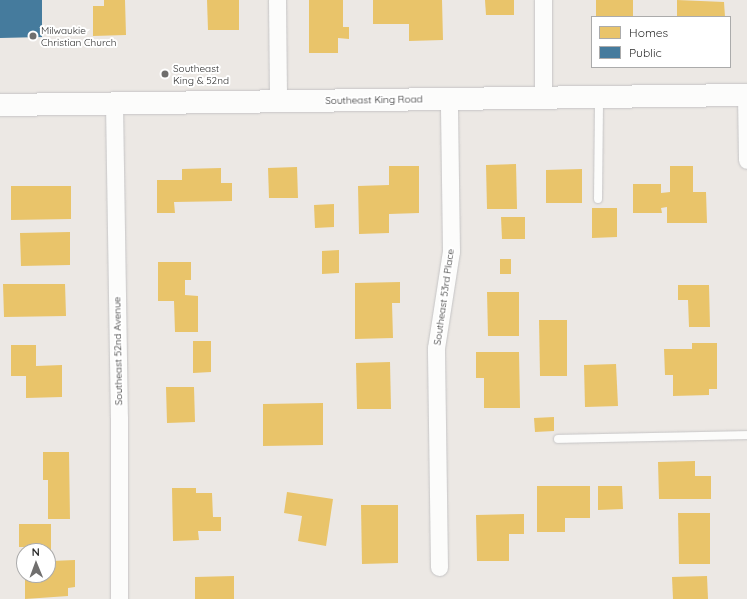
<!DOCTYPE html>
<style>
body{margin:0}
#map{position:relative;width:747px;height:599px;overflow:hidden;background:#ece8e4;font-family:Quicksand,sans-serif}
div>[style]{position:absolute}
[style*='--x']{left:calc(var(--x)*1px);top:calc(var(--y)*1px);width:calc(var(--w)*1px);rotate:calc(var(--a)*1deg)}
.homes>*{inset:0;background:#e9c46a}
.public>*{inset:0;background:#457b9d}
.roads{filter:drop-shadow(0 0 1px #c5c4c5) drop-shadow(0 0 1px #c5c4c5)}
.lane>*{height:8px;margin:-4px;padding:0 4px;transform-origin:4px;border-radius:4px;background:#fcfcfb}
.street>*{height:17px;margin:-8.5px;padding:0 8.5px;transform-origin:8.5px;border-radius:8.5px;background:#fcfcfb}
.secondary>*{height:22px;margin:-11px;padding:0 11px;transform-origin:11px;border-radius:11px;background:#fcfcfb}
.dots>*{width:11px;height:11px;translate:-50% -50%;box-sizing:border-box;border:2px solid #fff;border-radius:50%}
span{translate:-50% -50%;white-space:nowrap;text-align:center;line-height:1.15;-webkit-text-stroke:4px #fff;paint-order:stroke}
.poi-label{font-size:10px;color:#2e2e2e}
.left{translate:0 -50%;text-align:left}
.street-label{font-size:10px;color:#2e2e2e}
.legend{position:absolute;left:591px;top:16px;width:140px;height:52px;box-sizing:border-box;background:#fff;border:1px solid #ababab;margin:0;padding:5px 7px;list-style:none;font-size:12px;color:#2e2e2e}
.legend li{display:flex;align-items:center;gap:8px;height:20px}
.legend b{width:20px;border:1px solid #ababab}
.north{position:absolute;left:16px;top:543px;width:40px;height:40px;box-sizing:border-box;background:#fff;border:1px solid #ababab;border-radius:50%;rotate:359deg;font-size:11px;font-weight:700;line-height:16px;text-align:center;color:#2e2e2e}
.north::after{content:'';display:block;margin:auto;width:14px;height:18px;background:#706f6e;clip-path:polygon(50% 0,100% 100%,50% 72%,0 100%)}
</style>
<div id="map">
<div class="homes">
<i style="clip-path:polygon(104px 0,125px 0,126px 35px,93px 36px,93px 6px,104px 6px)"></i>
<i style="clip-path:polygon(207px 0,239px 0,239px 30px,208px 30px)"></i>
<i style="clip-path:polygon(309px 0,343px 0,343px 27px,349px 27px,349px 39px,338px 38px,338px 53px,309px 53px)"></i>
<i style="clip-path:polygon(373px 0,442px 0,443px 40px,409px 41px,409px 24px,373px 24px)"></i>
<i style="clip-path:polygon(485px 0,514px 0,514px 15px,486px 15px)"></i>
<i style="clip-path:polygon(596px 0,633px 0,633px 17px,596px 17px)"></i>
<i style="clip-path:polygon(677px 0,724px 2px,725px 17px,677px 17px)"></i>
<i style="clip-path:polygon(516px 164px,517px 209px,487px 209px,486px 165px)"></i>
<i style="clip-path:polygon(389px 166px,419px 166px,419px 213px,389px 214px,389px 233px,359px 234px,358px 186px,389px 185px)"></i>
<i style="clip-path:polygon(670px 166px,693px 166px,693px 192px,706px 192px,707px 223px,667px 223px,667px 207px,661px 208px,662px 213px,633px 213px,633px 184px,661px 184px,661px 193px,670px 192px)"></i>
<i style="clip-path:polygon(297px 167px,298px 198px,269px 198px,268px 168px)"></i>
<i style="clip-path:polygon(221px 168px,221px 183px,232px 183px,232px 201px,174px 202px,175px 213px,157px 213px,157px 180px,182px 180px,182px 169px)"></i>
<i style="clip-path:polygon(582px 169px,582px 203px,546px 203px,546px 170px)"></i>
<i style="clip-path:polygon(11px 186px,71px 186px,71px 219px,11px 220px)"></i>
<i style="clip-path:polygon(334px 204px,334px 227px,315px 228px,314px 205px)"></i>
<i style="clip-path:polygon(592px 208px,617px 208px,617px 237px,592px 238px)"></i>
<i style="clip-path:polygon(501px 217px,525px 217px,525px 239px,502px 239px)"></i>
<i style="clip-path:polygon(70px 232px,70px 265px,21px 266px,20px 233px)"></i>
<i style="clip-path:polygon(339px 250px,339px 273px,322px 274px,322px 251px)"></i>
<i style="clip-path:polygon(500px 259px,511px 259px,511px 274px,500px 274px)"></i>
<i style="clip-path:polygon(158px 262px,191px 262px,191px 280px,185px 280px,185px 295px,198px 296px,198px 332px,175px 332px,174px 301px,158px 301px)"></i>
<i style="clip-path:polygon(400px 282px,400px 303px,392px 303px,393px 338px,355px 339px,355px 283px)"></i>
<i style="clip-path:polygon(3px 284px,65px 284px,66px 316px,4px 317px)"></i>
<i style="clip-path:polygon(678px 285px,709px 285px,710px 327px,689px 327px,688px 300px,678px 300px)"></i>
<i style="clip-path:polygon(487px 292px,519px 292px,519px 336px,488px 336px)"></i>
<i style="clip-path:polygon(539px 320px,567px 320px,567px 376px,540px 376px)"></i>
<i style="clip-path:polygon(193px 341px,211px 341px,211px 372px,193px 373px)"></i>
<i style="clip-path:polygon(692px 343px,717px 343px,717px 389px,709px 389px,709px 395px,673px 396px,673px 375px,665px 375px,664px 349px,692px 349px)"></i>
<i style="clip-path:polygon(11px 345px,36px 345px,36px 366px,62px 365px,62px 397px,26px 398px,26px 376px,11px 376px)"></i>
<i style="clip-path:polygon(476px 352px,519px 352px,520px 408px,484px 408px,484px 378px,476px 378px)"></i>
<i style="clip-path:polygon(390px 362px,391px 409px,357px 409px,356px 363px)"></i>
<i style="clip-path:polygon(616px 364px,618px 406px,585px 407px,584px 365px)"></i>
<i style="clip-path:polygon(166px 387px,194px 387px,195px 422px,167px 423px)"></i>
<i style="clip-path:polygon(323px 403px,323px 445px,263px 446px,263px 404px)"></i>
<i style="clip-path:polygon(554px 417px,554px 431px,535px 432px,534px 418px)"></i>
<i style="clip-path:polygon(43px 452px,69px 452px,70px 519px,48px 519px,48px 480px,43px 480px)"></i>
<i style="clip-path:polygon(695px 461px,695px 476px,711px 476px,711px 499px,659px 499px,658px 462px)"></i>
<i style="clip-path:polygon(537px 486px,590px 486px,590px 518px,565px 518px,565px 532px,537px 532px)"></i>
<i style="clip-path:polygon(598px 486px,622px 486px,623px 509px,598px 510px)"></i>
<i style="clip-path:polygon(172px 488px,196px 488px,196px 493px,212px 493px,213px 517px,221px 517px,221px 531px,198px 531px,199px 540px,173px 541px)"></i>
<i style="clip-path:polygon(287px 492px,333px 499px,326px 546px,298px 541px,302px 516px,284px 513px)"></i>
<i style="clip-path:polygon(361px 505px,398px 505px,398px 563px,362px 564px)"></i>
<i style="clip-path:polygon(678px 513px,710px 513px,710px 564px,679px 564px)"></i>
<i style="clip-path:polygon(524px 514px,524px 534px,509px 534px,509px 561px,477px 561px,476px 515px)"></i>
<i style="clip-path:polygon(19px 524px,51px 524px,51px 561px,75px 560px,75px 587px,68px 588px,68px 596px,25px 599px,25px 575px,48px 575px,48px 551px,25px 551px,25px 547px,19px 547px)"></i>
<i style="clip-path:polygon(234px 576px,234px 599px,195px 599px,195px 577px)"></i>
<i style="clip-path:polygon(707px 576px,708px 599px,673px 599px,672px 577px)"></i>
</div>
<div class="public">
<i style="clip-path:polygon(0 0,42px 0,42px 37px,0 38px)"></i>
</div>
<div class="roads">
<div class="lane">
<i style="--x:598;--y:199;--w:101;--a:-89.4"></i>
<i style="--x:558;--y:439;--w:189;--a:-1.2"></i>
</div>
<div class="street">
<i style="--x:277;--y:0;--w:102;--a:89.4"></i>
<i style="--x:543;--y:0;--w:98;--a:90"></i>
<i style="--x:746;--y:95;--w:65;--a:89.1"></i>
<i style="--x:114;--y:104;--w:313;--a:89.1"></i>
<i style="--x:119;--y:417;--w:182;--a:90"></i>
<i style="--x:439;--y:567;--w:219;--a:-90.8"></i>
<i style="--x:436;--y:348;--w:98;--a:-81.2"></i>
<i style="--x:451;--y:251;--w:152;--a:-90.8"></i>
</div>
<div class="secondary">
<i style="--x:0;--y:105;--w:747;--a:-0.77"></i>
</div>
</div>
<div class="dots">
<i style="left:33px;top:36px;background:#706f6e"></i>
<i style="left:165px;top:74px;background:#706f6e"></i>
</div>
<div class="poi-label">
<span class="left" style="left:41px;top:36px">Milwaukie<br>Christian Church</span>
<span class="left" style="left:173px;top:74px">Southeast<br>King &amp; 52nd</span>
</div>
<div class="street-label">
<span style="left:374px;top:100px;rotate:-1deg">Southeast King Road</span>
<span style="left:444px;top:297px;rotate:-82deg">Southeast 53rd Place</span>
<span style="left:118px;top:351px;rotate:-91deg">Southeast 52nd Avenue</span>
</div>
<ul class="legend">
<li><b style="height:11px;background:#e9c46a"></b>Homes</li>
<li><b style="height:11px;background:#457b9d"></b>Public</li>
</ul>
<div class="north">N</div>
</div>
